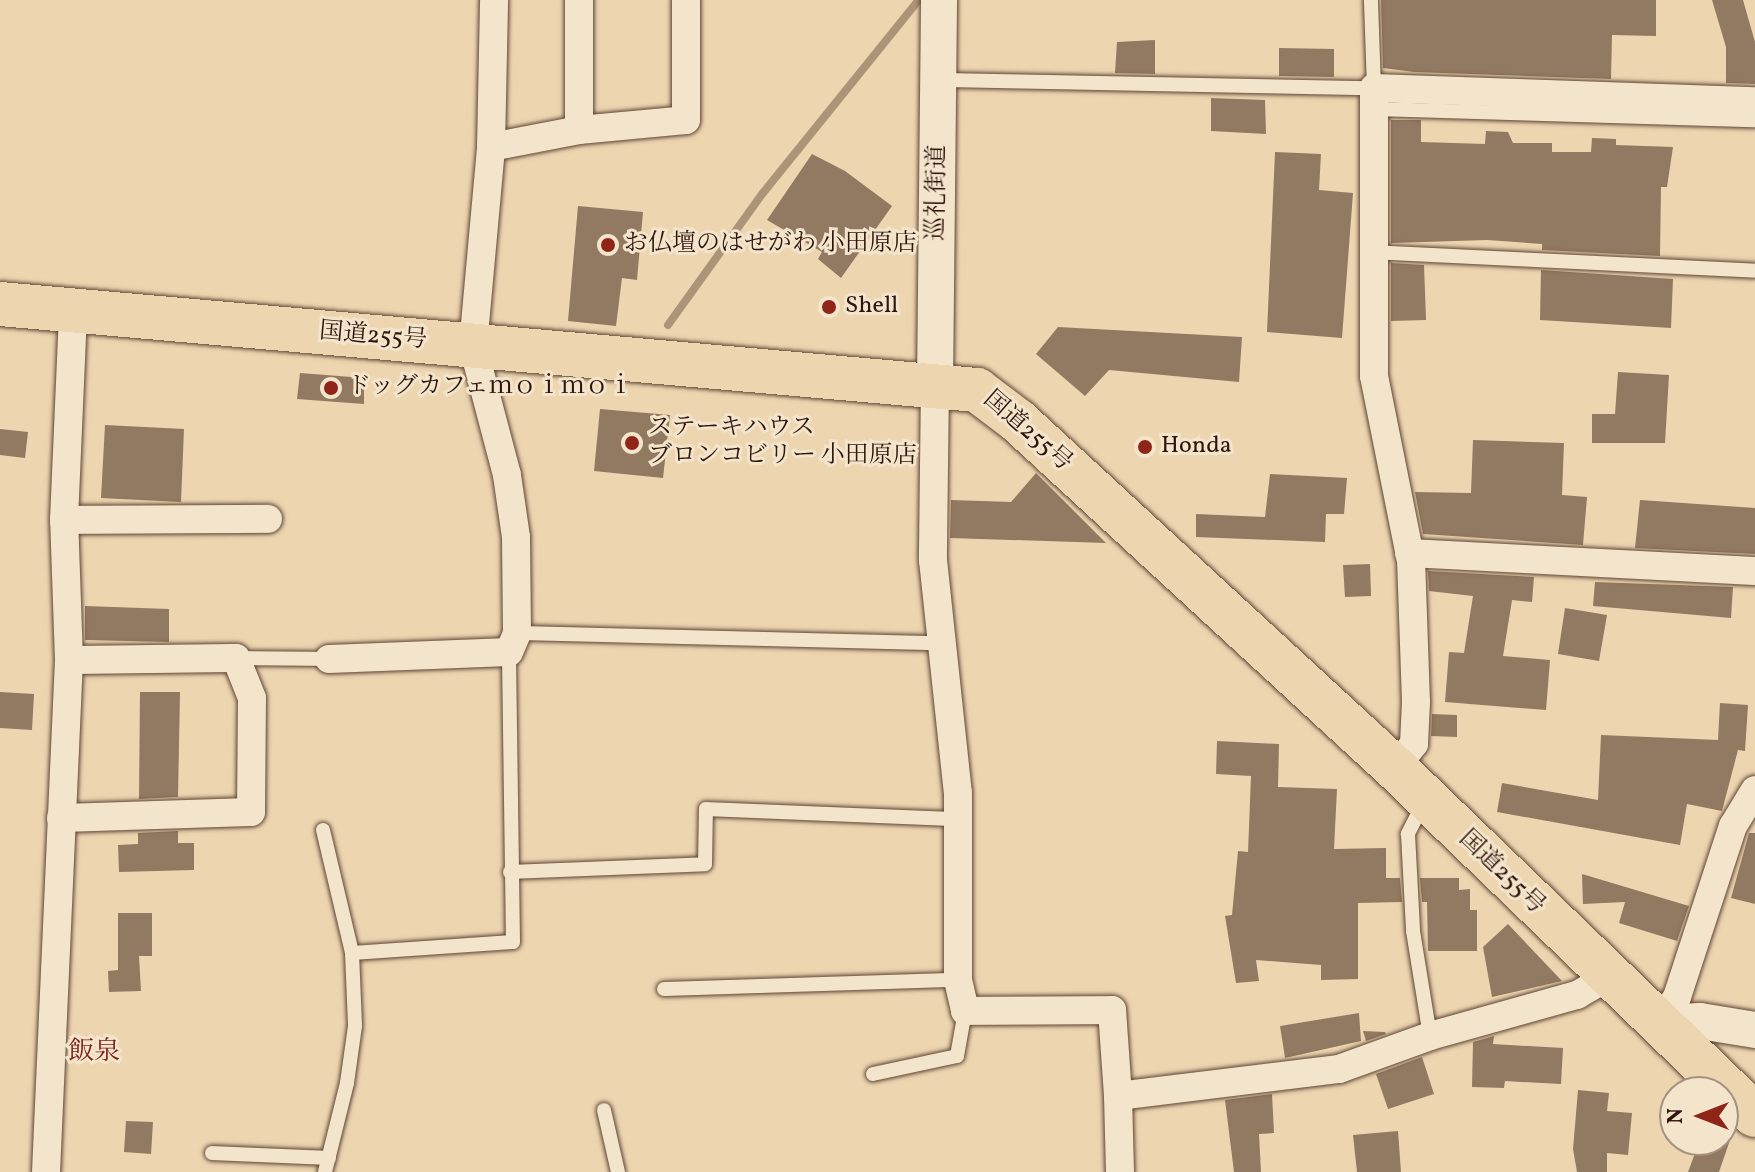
<!DOCTYPE html>
<meta charset="utf-8">
<style>
body{margin:0}
#map{position:relative;width:1755px;height:1172px;overflow:hidden;background:#edd5b0;font-family:Vollkorn,"Noto Serif JP",serif}
div>[style]{position:absolute}
[style*='--x']{left:calc(var(--x)*1px);top:calc(var(--y)*1px);width:calc(var(--w)*1px);rotate:calc(var(--a)*1deg)}
.stream>*{height:8px;margin:-4px;padding:0 4px;transform-origin:4px;border-radius:4px;background:#ac9478}
.building>*{inset:0;background:#927961}
.roads{filter:drop-shadow(0 0 2px #5e4535) drop-shadow(0 0 2px #5e4535)}
.service>*{height:14px;margin:-7px;padding:0 7px;transform-origin:7px;border-radius:7px;background:#f3e4cc}
.minor>*{height:28px;margin:-14px;padding:0 14px;transform-origin:14px;border-radius:14px;background:#f3e4cc}
.tertiary>*{height:36px;margin:-18px;padding:0 18px;transform-origin:18px;border-radius:18px;background:#f3e4cc}
.trunk>*{height:44px;margin:-22px;padding:0 22px;transform-origin:22px;border-radius:22px;background:#edd5b0}
.dots>*{width:22px;height:22px;translate:-50% -50%;box-sizing:border-box;border:4px solid #f3e4cc;border-radius:50%}
span{translate:-50% -50%;white-space:nowrap;text-align:center;line-height:1.15;-webkit-text-stroke:6px #f3e4cc;paint-order:stroke}
.street-label{font-size:24px;color:#2f150c}
.poi-label{font-size:24px;color:#2f150c}
.left{translate:0 -50%;text-align:left}
.neighbourhood-label{font-size:26px;color:#7a1f14}
.north{position:absolute;left:1659px;top:1076px;width:80px;height:80px;box-sizing:border-box;background:#f3e4cc;border:2px solid #a5917f;border-radius:50%;rotate:270deg;font-size:22px;font-weight:700;line-height:32px;text-align:center;color:#2f150c}
.north::after{content:'';display:block;margin:auto;width:28px;height:36px;background:#8f2418;clip-path:polygon(50% 0,100% 100%,50% 72%,0 100%)}
</style>
<div id="map">
<div class="stream">
<i style="--x:668;--y:325;--w:163;--a:-54.3"></i>
<i style="--x:763;--y:193;--w:248;--a:-51.1"></i>
</div>
<div class="building">
<i style="clip-path:polygon(1381px 0,1656px 0,1656px 36px,1612px 35px,1611px 79px,1414px 72px,1383px 68px)"></i>
<i style="clip-path:polygon(1712px 0,1743px 0,1755px 42px,1755px 84px,1726px 83px,1726px 47px)"></i>
<i style="clip-path:polygon(1155px 40px,1155px 74px,1115px 73px,1117px 42px)"></i>
<i style="clip-path:polygon(1279px 48px,1334px 49px,1334px 77px,1279px 76px)"></i>
<i style="clip-path:polygon(1211px 98px,1265px 100px,1266px 134px,1211px 131px)"></i>
<i style="clip-path:polygon(1391px 120px,1421px 120px,1421px 142px,1485px 144px,1486px 131px,1508px 132px,1513px 143px,1552px 143px,1552px 152px,1591px 152px,1592px 138px,1616px 139px,1616px 145px,1673px 147px,1667px 187px,1661px 187px,1660px 256px,1542px 250px,1542px 244px,1487px 240px,1391px 243px)"></i>
<i style="clip-path:polygon(1275px 152px,1321px 154px,1319px 190px,1353px 193px,1342px 338px,1267px 332px)"></i>
<i style="clip-path:polygon(812px 154px,845px 171px,892px 206px,841px 278px,818px 259px,822px 252px,767px 220px)"></i>
<i style="clip-path:polygon(578px 206px,643px 212px,637px 280px,622px 278px,616px 326px,568px 321px)"></i>
<i style="clip-path:polygon(1391px 263px,1424px 265px,1426px 320px,1391px 321px)"></i>
<i style="clip-path:polygon(1541px 270px,1673px 279px,1671px 328px,1540px 320px)"></i>
<i style="clip-path:polygon(1058px 327px,1242px 337px,1239px 382px,1109px 370px,1085px 396px,1036px 354px)"></i>
<i style="clip-path:polygon(1618px 372px,1669px 375px,1665px 443px,1592px 443px,1592px 414px,1615px 414px)"></i>
<i style="clip-path:polygon(300px 373px,364px 378px,364px 404px,297px 399px)"></i>
<i style="clip-path:polygon(600px 409px,670px 415px,663px 478px,594px 471px)"></i>
<i style="clip-path:polygon(105px 425px,184px 429px,181px 502px,101px 498px)"></i>
<i style="clip-path:polygon(0 429px,28px 432px,25px 458px,0 455px)"></i>
<i style="clip-path:polygon(1473px 440px,1564px 443px,1562px 495px,1587px 497px,1583px 545px,1423px 534px,1415px 492px,1471px 493px)"></i>
<i style="clip-path:polygon(1036px 473px,1106px 543px,950px 538px,951px 500px,1011px 502px)"></i>
<i style="clip-path:polygon(1270px 474px,1347px 478px,1344px 514px,1326px 514px,1325px 542px,1196px 537px,1196px 514px,1265px 517px)"></i>
<i style="clip-path:polygon(1640px 500px,1755px 508px,1755px 554px,1635px 548px)"></i>
<i style="clip-path:polygon(1370px 564px,1371px 596px,1345px 597px,1343px 565px)"></i>
<i style="clip-path:polygon(1428px 571px,1534px 577px,1532px 602px,1512px 600px,1503px 656px,1550px 660px,1546px 710px,1445px 702px,1449px 652px,1464px 653px,1473px 596px,1429px 591px)"></i>
<i style="clip-path:polygon(1595px 582px,1733px 587px,1731px 618px,1593px 606px)"></i>
<i style="clip-path:polygon(85px 606px,169px 609px,169px 642px,85px 640px)"></i>
<i style="clip-path:polygon(1565px 608px,1607px 615px,1599px 661px,1558px 654px)"></i>
<i style="clip-path:polygon(0 692px,34px 694px,32px 730px,0 728px)"></i>
<i style="clip-path:polygon(140px 692px,180px 692px,178px 797px,139px 799px)"></i>
<i style="clip-path:polygon(1720px 703px,1748px 705px,1745px 751px,1738px 750px,1722px 811px,1687px 804px,1680px 845px,1497px 812px,1502px 783px,1598px 800px,1601px 735px,1718px 740px)"></i>
<i style="clip-path:polygon(1432px 714px,1457px 715px,1457px 737px,1431px 736px)"></i>
<i style="clip-path:polygon(1217px 741px,1279px 744px,1278px 787px,1337px 789px,1334px 849px,1386px 848px,1386px 878px,1400px 878px,1402px 902px,1358px 903px,1358px 979px,1321px 980px,1321px 965px,1256px 960px,1259px 981px,1236px 983px,1225px 916px,1232px 915px,1238px 851px,1248px 852px,1251px 776px,1216px 774px)"></i>
<i style="clip-path:polygon(178px 831px,178px 843px,194px 843px,194px 870px,119px 872px,118px 845px,138px 844px,138px 833px)"></i>
<i style="clip-path:polygon(1749px 833px,1755px 833px,1755px 904px,1731px 898px)"></i>
<i style="clip-path:polygon(1582px 874px,1689px 906px,1677px 941px,1619px 923px,1625px 902px,1583px 904px)"></i>
<i style="clip-path:polygon(1420px 878px,1459px 878px,1459px 890px,1470px 889px,1470px 910px,1477px 910px,1477px 951px,1428px 951px,1427px 902px,1422px 902px)"></i>
<i style="clip-path:polygon(118px 913px,152px 913px,152px 956px,139px 956px,141px 991px,109px 992px,108px 971px,118px 970px)"></i>
<i style="clip-path:polygon(1508px 924px,1562px 981px,1492px 997px,1483px 947px)"></i>
<i style="clip-path:polygon(1359px 1013px,1361px 1041px,1285px 1058px,1280px 1026px)"></i>
<i style="clip-path:polygon(1363px 1031px,1385px 1032px,1386px 1034px,1366px 1041px)"></i>
<i style="clip-path:polygon(1494px 1036px,1493px 1044px,1563px 1048px,1561px 1084px,1505px 1081px,1504px 1088px,1472px 1087px,1473px 1042px)"></i>
<i style="clip-path:polygon(1422px 1057px,1434px 1094px,1388px 1109px,1376px 1074px)"></i>
<i style="clip-path:polygon(1578px 1090px,1609px 1093px,1607px 1111px,1632px 1113px,1628px 1155px,1607px 1153px,1607px 1172px,1577px 1172px,1573px 1149px)"></i>
<i style="clip-path:polygon(1272px 1094px,1274px 1133px,1259px 1134px,1261px 1172px,1234px 1172px,1225px 1100px)"></i>
<i style="clip-path:polygon(126px 1121px,153px 1122px,151px 1154px,124px 1152px)"></i>
<i style="clip-path:polygon(1398px 1131px,1401px 1172px,1357px 1172px,1353px 1135px)"></i>
<i style="clip-path:polygon(1700px 1140px,1730px 1140px,1719px 1172px,1688px 1172px)"></i>
</div>
<div class="roads">
<div class="service">
<i style="--x:939;--y:80;--w:435;--a:1.1"></i>
<i style="--x:1374;--y:88;--w:88;--a:-92"></i>
<i style="--x:1374;--y:109;--w:381;--a:1.7"></i>
<i style="--x:1372;--y:252;--w:383;--a:2.8"></i>
<i style="--x:517;--y:633;--w:424;--a:1.4"></i>
<i style="--x:236;--y:658;--w:93;--a:0.6"></i>
<i style="--x:1424;--y:802;--w:36;--a:117"></i>
<i style="--x:1408;--y:834;--w:97;--a:87"></i>
<i style="--x:1413;--y:931;--w:106;--a:80.8"></i>
<i style="--x:323;--y:830;--w:126;--a:76.7"></i>
<i style="--x:352;--y:953;--w:73;--a:87.6"></i>
<i style="--x:355;--y:1026;--w:58;--a:98"></i>
<i style="--x:347;--y:1083;--w:92;--a:103.9"></i>
<i style="--x:510;--y:872;--w:195;--a:-2.3"></i>
<i style="--x:705;--y:864;--w:55;--a:-89"></i>
<i style="--x:706;--y:809;--w:252;--a:2.3"></i>
<i style="--x:352;--y:953;--w:161;--a:-3.9"></i>
<i style="--x:513;--y:942;--w:290;--a:-90.8"></i>
<i style="--x:664;--y:989;--w:294;--a:-1.8"></i>
<i style="--x:873;--y:1074;--w:86;--a:-12.1"></i>
<i style="--x:957;--y:1056;--w:46;--a:-79.9"></i>
<i style="--x:604;--y:1110;--w:64;--a:77.3"></i>
<i style="--x:212;--y:1153;--w:117;--a:2.4"></i>
</div>
<div class="minor">
<i style="--x:579;--y:0;--w:130;--a:90"></i>
<i style="--x:491;--y:147;--w:90;--a:-10.9"></i>
<i style="--x:579;--y:130;--w:107;--a:-5.3"></i>
<i style="--x:686;--y:120;--w:120;--a:-90"></i>
<i style="--x:935;--y:385;--w:175;--a:90.7"></i>
<i style="--x:933;--y:560;--w:234;--a:83.9"></i>
<i style="--x:958;--y:793;--w:187;--a:90"></i>
<i style="--x:958;--y:980;--w:32;--a:77"></i>
<i style="--x:965;--y:1011;--w:147;--a:-0.4"></i>
<i style="--x:1112;--y:1010;--w:86;--a:86"></i>
<i style="--x:64;--y:520;--w:204;--a:-0.3"></i>
<i style="--x:1409;--y:553;--w:346;--a:3"></i>
<i style="--x:329;--y:659;--w:180;--a:-2.2"></i>
<i style="--x:509;--y:652;--w:21;--a:-67"></i>
<i style="--x:517;--y:633;--w:96;--a:-90.6"></i>
<i style="--x:516;--y:537;--w:63;--a:-98.3"></i>
<i style="--x:507;--y:475;--w:133;--a:-104.8"></i>
<i style="--x:473;--y:346;--w:200;--a:-84.8"></i>
<i style="--x:491;--y:147;--w:147;--a:-88.8"></i>
<i style="--x:1395;--y:768;--w:31;--a:-52"></i>
<i style="--x:1414;--y:744;--w:42;--a:-87.3"></i>
<i style="--x:1416;--y:702;--w:141;--a:-92"></i>
<i style="--x:1411;--y:561;--w:189;--a:-101.3"></i>
<i style="--x:1374;--y:376;--w:288;--a:-90"></i>
<i style="--x:1374;--y:88;--w:381;--a:2"></i>
<i style="--x:61;--y:818;--w:190;--a:-1.8"></i>
<i style="--x:251;--y:812;--w:114;--a:-89.5"></i>
<i style="--x:252;--y:698;--w:43;--a:-111.8"></i>
<i style="--x:236;--y:658;--w:167;--a:179.3"></i>
<i style="--x:1660;--y:1023;--w:31;--a:-57"></i>
<i style="--x:1677;--y:997;--w:180;--a:-71.9"></i>
<i style="--x:1733;--y:826;--w:42;--a:-58.6"></i>
<i style="--x:46;--y:1172;--w:513;--a:-87.43"></i>
<i style="--x:69;--y:660;--w:140;--a:-92"></i>
<i style="--x:64;--y:520;--w:209;--a:-87.5"></i>
<i style="--x:1120;--y:1172;--w:76;--a:-91.5"></i>
<i style="--x:1118;--y:1096;--w:223;--a:-7"></i>
<i style="--x:1339;--y:1069;--w:97;--a:-19.9"></i>
<i style="--x:1430;--y:1036;--w:153;--a:-15.6"></i>
<i style="--x:1577;--y:995;--w:36;--a:-30"></i>
</div>
<div class="tertiary">
<i style="--x:935;--y:385;--w:385;--a:-89.4"></i>
<i style="--x:1660;--y:1023;--w:40;--a:-2.9"></i>
<i style="--x:1700;--y:1021;--w:56;--a:9.3"></i>
</div>
<div class="trunk">
<i style="--x:0;--y:304;--w:981;--a:5.03"></i>
<i style="--x:977;--y:390;--w:51;--a:37.1"></i>
<i style="--x:1018;--y:421;--w:512;--a:42.63"></i>
<i style="--x:1395;--y:768;--w:500;--a:43.95"></i>
</div>
</div>
<div class="dots">
<i style="left:608px;top:245px;background:#8f2418"></i>
<i style="left:829px;top:307px;background:#8f2418"></i>
<i style="left:331px;top:388px;background:#8f2418"></i>
<i style="left:632px;top:443px;background:#8f2418"></i>
<i style="left:1145px;top:447px;background:#8f2418"></i>
</div>
<div class="street-label">
<span style="left:938px;top:193px;rotate:-89deg">巡礼街道</span>
<span style="left:373px;top:337px;rotate:5deg">国道255号</span>
<span style="left:1027px;top:432px;rotate:41deg">国道255号</span>
<span style="left:1501px;top:873px;rotate:44deg">国道255号</span>
</div>
<div class="poi-label">
<span class="left" style="left:624px;top:245px">お仏壇のはせがわ 小田原店</span>
<span class="left" style="left:845px;top:307px">Shell</span>
<span class="left" style="left:347px;top:388px">ドッグカフェｍｏｉｍｏｉ</span>
<span class="left" style="left:648px;top:443px">ステーキハウス<br>ブロンコビリー 小田原店</span>
<span class="left" style="left:1161px;top:447px">Honda</span>
</div>
<div class="neighbourhood-label">
<span style="left:94px;top:1053px">飯泉</span>
</div>
<div class="north">N</div>
</div>
